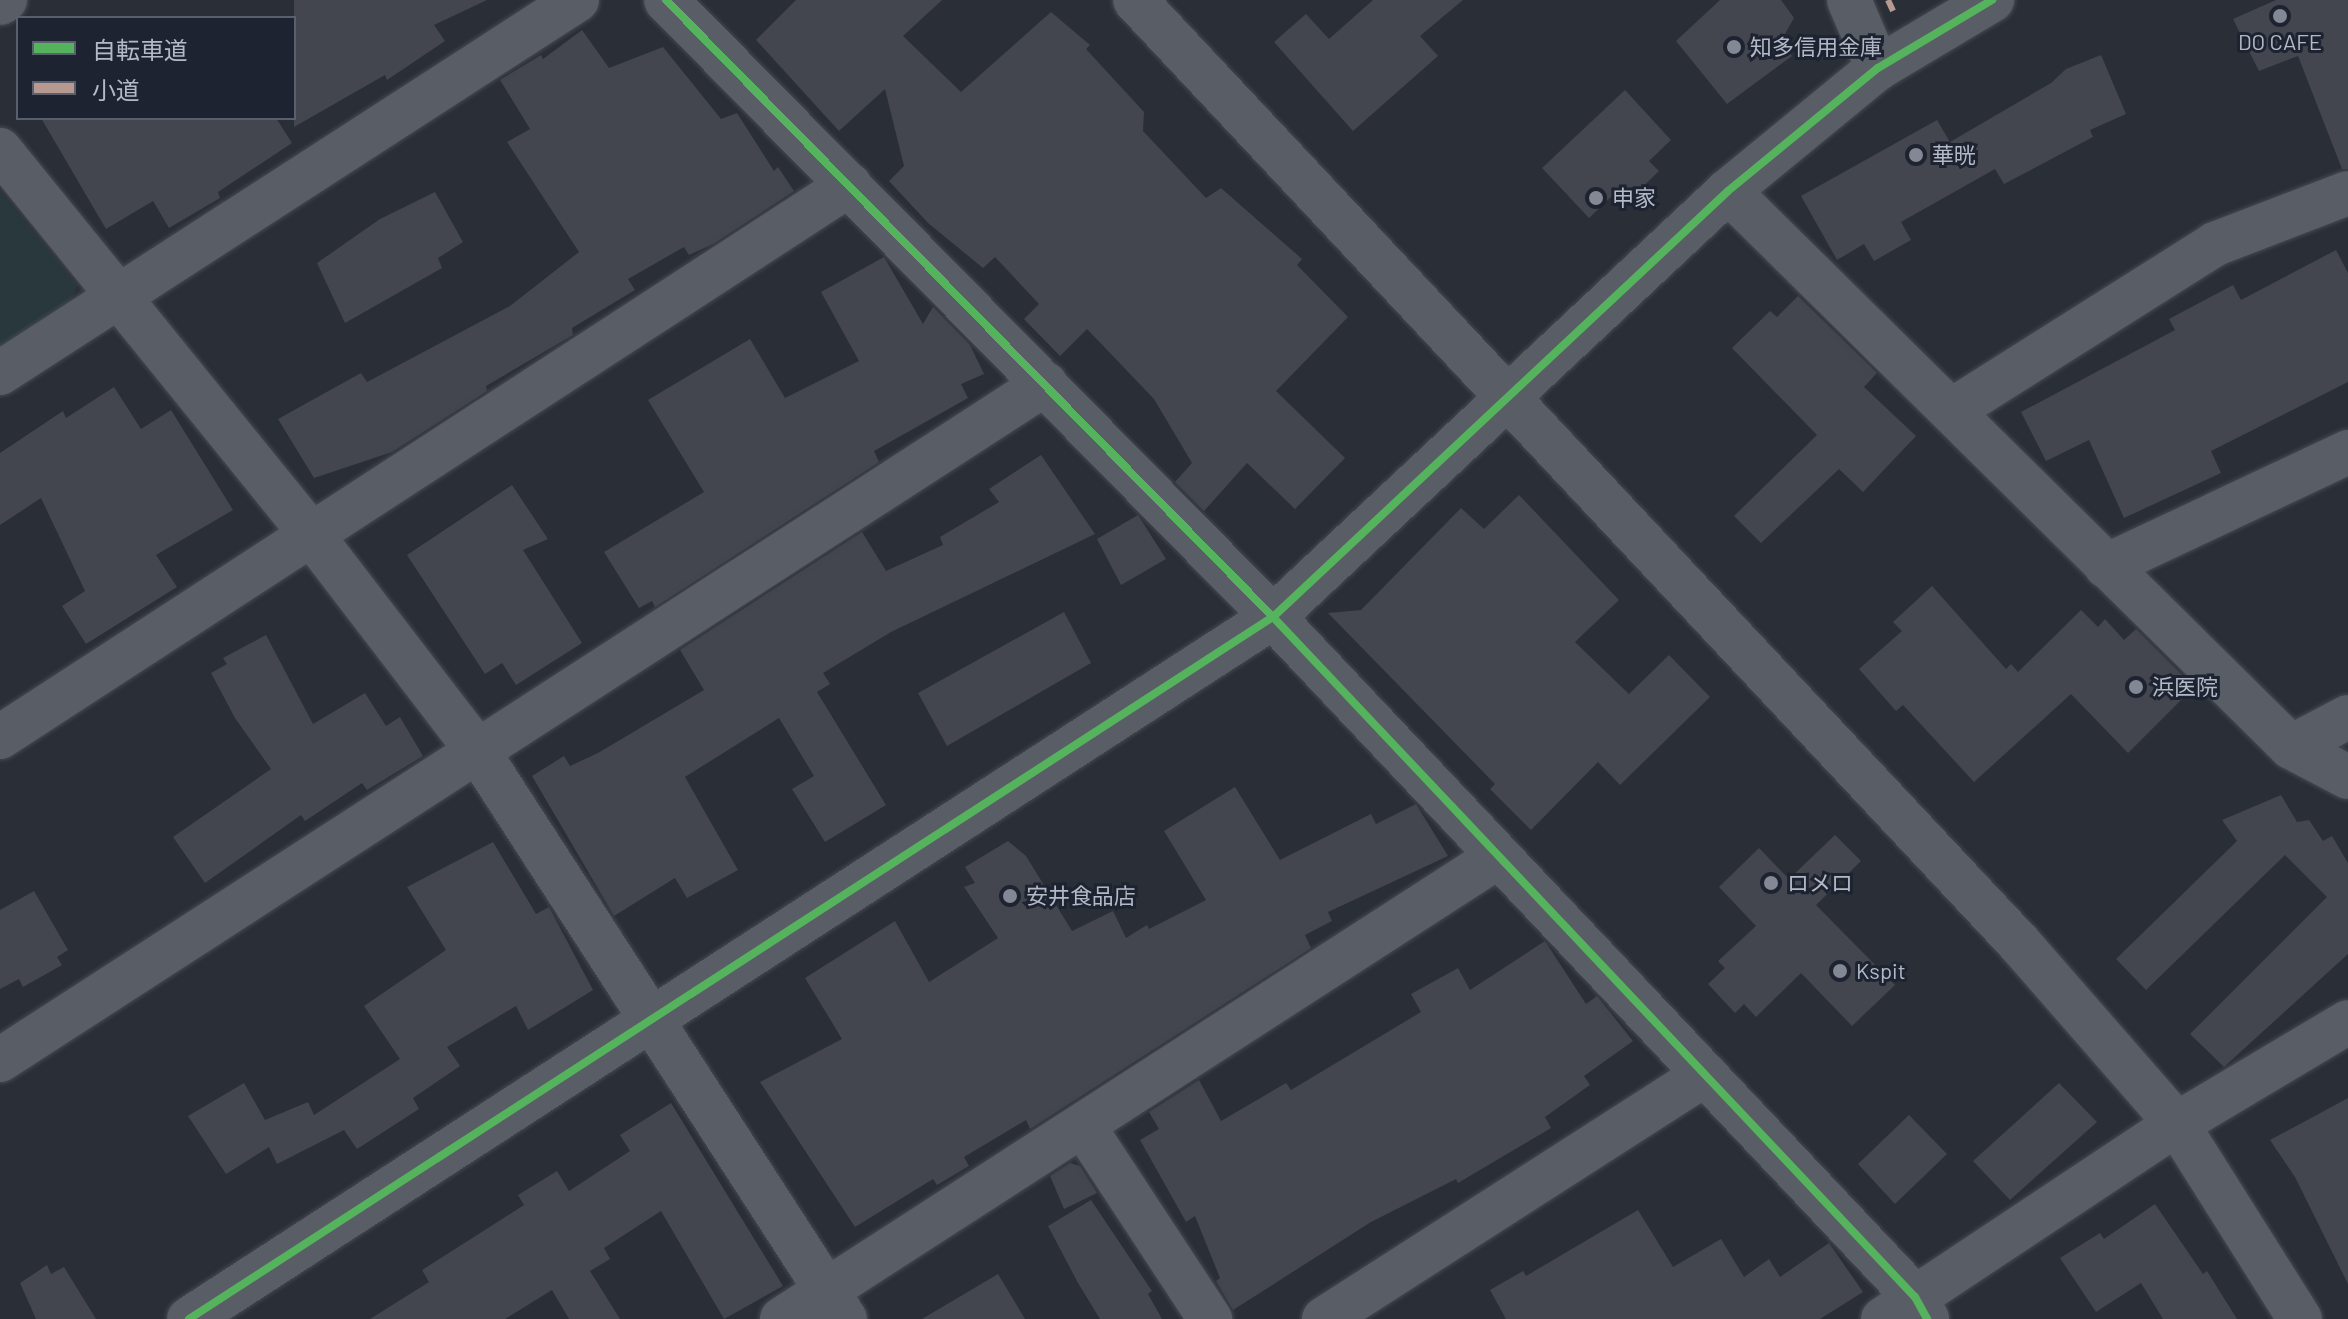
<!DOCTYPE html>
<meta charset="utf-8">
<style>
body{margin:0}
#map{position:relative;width:2348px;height:1319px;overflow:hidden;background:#2a2e37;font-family:Barlow,"Noto Sans JP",sans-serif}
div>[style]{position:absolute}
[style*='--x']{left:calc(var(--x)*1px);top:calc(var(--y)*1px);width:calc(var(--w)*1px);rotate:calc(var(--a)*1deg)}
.green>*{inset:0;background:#28383d}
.building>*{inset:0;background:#43464e}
.roads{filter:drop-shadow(0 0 2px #46494f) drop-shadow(0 0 2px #46494f)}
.minor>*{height:44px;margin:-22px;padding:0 22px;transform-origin:22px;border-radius:22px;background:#595d65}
.tertiary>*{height:44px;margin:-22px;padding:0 22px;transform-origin:22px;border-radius:22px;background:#595d65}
.quiet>*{height:6px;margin-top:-3px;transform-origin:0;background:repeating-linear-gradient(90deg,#b69a8f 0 12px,transparent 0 18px)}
.cycleway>*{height:8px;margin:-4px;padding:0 4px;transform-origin:4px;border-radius:4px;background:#56b35d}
.dots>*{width:22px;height:22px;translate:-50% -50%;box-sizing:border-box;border:4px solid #1e2331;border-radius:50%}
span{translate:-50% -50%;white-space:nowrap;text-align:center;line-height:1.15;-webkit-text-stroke:6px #1e2331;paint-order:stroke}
.poi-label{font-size:22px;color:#b4b9c7}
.left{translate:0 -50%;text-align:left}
.legend{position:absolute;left:16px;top:16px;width:280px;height:104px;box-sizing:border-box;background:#1e2331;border:2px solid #5a5f6d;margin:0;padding:10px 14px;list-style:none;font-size:24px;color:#b4b9c7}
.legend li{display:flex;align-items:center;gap:16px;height:40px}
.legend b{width:40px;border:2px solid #5a5f6d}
</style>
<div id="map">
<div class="green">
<i style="clip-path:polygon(0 191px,77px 285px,72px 301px,0 347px)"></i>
</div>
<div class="building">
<i style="clip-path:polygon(294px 0,487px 0,434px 25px,445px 41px,387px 80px,385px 75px,294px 127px)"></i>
<i style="clip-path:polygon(796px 0,942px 0,903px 36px,961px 92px,1051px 12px,1090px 45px,1086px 49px,1144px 112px,1143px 131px,1206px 198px,1221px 188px,1302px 259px,1297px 265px,1348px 317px,1276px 391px,1345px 458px,1295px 509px,1247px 463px,1204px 511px,1175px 482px,1192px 463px,1154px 399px,1087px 329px,1060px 356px,1024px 319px,1039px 304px,995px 257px,983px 268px,928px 223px,889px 181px,904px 166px,885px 89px,839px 131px,756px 40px)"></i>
<i style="clip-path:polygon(1373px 0,1463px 0,1420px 36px,1438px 56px,1353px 131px,1274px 42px,1306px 14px,1329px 39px)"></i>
<i style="clip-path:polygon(1720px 0,1781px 0,1794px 18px,1782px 39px,1792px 56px,1727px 104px,1676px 41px)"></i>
<i style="clip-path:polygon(2276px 0,2348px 0,2348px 169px,2342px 169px,2298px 56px,2259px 71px,2233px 19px)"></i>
<i style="clip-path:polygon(582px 30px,609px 68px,663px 47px,721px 119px,737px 113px,774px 171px,778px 167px,794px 191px,713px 244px,689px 255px,684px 247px,628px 279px,635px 290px,572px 328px,573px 335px,486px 386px,487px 391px,392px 452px,314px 478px,278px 419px,361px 373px,367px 382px,510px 306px,579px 252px,507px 142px,530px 129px,500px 80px,541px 55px,543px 59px)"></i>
<i style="clip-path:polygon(2101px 55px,2126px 114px,2090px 130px,2093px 137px,2004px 184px,1995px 169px,1901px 222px,1911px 240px,1874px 261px,1864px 244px,1837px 260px,1801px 196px,1937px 120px,1950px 142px,2051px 83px,2066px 69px)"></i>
<i style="clip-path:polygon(1625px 90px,1671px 140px,1649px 161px,1659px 171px,1626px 203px,1616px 192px,1589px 218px,1542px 168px)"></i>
<i style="clip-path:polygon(41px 118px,276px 118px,292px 143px,218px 192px,220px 198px,169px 228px,153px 201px,106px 229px)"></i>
<i style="clip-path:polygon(435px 192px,463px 242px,438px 258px,442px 268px,345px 323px,317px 263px,380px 219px)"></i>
<i style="clip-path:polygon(2336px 250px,2348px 273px,2348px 382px,2211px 451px,2221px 473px,2124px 518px,2089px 440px,2046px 461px,2021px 412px,2175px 330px,2169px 319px,2233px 285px,2241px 300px)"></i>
<i style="clip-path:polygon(884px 257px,923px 324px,933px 307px,970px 345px,984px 374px,961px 384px,968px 398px,874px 451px,879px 462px,655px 607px,652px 601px,639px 608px,604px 552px,704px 492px,648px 400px,750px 339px,785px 398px,859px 361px,821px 292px)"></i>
<i style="clip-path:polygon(1798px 296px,1877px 373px,1864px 387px,1916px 436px,1863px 492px,1839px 469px,1761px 543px,1734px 516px,1817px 435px,1732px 348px,1770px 311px,1777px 317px)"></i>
<i style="clip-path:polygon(114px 387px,141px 429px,171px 410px,233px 510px,156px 555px,177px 587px,86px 644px,62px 606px,85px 591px,41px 498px,0 525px,0 453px,63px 411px,66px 418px)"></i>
<i style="clip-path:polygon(1041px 455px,1095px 534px,891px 632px,823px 673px,830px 684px,817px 692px,886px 805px,825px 842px,792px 789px,814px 776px,779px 718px,685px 777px,738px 870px,687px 898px,675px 878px,614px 916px,532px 776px,564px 756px,570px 766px,598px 753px,704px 690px,680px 650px,862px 532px,886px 571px,943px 545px,940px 537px,999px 502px,989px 489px)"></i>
<i style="clip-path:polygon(512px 485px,548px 539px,523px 550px,582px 643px,516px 685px,502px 663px,485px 674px,407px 555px)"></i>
<i style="clip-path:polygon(1519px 495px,1619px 600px,1575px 642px,1629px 694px,1669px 655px,1710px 697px,1620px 785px,1598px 762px,1531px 830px,1490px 789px,1495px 784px,1328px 613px,1361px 610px,1461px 508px,1484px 529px)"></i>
<i style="clip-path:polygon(1138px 515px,1166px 559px,1121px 585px,1097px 539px)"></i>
<i style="clip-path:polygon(1932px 586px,2006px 669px,2011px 664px,2018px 672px,2081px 610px,2098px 627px,2105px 619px,2124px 640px,2136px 629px,2194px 687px,2128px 753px,2071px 694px,1974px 782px,1903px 705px,1896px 711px,1859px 669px,1902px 631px,1893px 622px)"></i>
<i style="clip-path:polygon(1064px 612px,1091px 663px,947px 746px,918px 693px)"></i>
<i style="clip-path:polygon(266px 635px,313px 724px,365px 693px,386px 726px,400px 717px,423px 756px,367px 790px,362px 783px,305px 821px,301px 815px,205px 883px,173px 837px,271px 769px,235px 718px,211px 673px,227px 664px,223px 658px)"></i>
<i style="clip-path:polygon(1235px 787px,1280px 860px,1371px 814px,1376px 824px,1416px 804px,1448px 856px,1328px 912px,1332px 921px,1305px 935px,1311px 948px,1030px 1129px,1026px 1120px,964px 1157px,969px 1166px,937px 1185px,933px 1179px,855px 1227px,760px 1082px,842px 1039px,805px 978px,895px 921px,929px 982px,998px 938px,964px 887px,975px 883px,965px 867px,1008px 841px,1026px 856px,1072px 931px,1113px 911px,1126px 938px,1147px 925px,1149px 929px,1206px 900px,1164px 831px)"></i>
<i style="clip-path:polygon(2281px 795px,2297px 822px,2309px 820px,2323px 841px,2332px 836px,2348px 863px,2348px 954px,2224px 1067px,2190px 1034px,2327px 897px,2285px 855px,2146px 990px,2116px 959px,2237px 841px,2222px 820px)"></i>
<i style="clip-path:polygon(1835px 835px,1861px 861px,1816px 905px,1895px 985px,1852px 1026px,1801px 973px,1756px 1017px,1744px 1004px,1735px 1013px,1708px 984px,1725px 968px,1718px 961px,1756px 926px,1719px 887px,1759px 848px,1789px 879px)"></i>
<i style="clip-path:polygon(493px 842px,536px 914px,549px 907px,593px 990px,528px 1030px,516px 1006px,447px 1047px,460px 1066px,413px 1098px,419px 1109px,357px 1149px,344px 1130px,277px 1164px,269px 1147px,226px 1174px,188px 1116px,244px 1083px,265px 1120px,308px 1102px,314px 1115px,400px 1059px,364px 1006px,446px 950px,407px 887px)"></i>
<i style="clip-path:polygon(34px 891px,68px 950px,57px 957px,62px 965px,23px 987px,19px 979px,0 989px,0 910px)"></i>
<i style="clip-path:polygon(1545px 941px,1586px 1004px,1597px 996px,1633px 1041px,1584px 1076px,1590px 1085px,1545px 1117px,1551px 1128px,1458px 1183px,1456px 1179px,1371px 1222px,1233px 1310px,1216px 1281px,1220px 1278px,1195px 1216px,1186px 1222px,1140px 1140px,1159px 1129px,1149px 1112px,1199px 1080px,1221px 1121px,1286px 1083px,1291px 1090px,1421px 1012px,1411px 994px,1458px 968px,1470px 990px)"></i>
<i style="clip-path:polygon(2059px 1083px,2097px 1122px,2010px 1200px,1973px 1161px)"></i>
<i style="clip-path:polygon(2348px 1098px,2348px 1284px,2295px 1177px,2270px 1140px)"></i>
<i style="clip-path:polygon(671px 1103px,783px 1286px,724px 1319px,661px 1211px,604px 1248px,610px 1259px,590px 1271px,620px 1319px,569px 1319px,552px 1290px,505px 1319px,370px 1319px,429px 1282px,422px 1270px,524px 1205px,518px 1195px,557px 1171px,569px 1191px,630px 1151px,620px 1135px)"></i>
<i style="clip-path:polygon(1909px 1115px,1947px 1154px,1895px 1204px,1858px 1164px)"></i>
<i style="clip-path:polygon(1070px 1163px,1080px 1166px,1097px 1193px,1064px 1209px,1050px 1176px)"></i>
<i style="clip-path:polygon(1091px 1200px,1152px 1291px,1148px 1294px,1162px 1319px,1100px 1319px,1078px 1283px,1048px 1226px)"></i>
<i style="clip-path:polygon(2155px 1204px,2203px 1274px,2207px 1271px,2237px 1319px,2163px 1319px,2141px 1283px,2096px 1312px,2060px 1258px,2100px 1233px,2104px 1239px)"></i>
<i style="clip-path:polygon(1638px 1210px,1673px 1267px,1721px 1239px,1744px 1277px,1769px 1259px,1780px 1277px,1829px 1243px,1863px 1292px,1820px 1319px,1506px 1319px,1490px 1290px,1523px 1271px,1526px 1276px)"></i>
<i style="clip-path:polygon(47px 1265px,51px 1274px,64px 1267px,96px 1319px,36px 1319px,20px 1283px)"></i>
<i style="clip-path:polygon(998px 1274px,1025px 1319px,922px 1319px)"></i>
</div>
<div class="roads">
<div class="minor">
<i style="--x:666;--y:0;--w:866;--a:45.47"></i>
<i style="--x:1273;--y:617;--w:935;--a:46.65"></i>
<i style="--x:1915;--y:1297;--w:25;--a:61"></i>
<i style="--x:1849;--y:0;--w:74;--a:66.9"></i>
<i style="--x:0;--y:3;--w:6;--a:-31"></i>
<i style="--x:0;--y:150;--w:494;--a:51"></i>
<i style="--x:311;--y:534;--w:272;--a:52.5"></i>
<i style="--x:477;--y:750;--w:678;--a:57.11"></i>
<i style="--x:1728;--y:191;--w:791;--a:44.64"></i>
<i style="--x:2291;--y:747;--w:64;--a:27.8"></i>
<i style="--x:0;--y:373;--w:687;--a:-32.88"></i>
<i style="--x:1951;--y:411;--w:312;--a:-32.3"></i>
<i style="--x:2215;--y:244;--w:142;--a:-21"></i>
<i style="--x:2106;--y:566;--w:268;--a:-25.2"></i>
<i style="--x:0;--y:737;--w:1013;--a:-33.03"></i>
<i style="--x:2291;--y:747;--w:64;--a:-27.8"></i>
<i style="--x:0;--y:1060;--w:1245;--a:-32.9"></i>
<i style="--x:1084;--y:1127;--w:230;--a:56.7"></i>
<i style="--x:782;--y:1319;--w:853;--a:-32.85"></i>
<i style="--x:1324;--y:1319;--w:453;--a:-32.7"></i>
<i style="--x:1883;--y:1319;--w:353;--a:-33.6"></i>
<i style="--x:2177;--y:1124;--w:199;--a:-30.8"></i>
</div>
<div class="tertiary">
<i style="--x:1135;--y:0;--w:1294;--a:46.85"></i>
<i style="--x:2020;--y:944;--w:239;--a:48.9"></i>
<i style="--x:2177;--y:1124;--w:231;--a:57.8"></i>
<i style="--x:189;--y:1319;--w:1291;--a:-32.93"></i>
<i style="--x:1273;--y:617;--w:623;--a:-43.11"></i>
<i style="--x:1728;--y:191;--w:194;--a:-39.4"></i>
<i style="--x:1878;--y:68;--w:133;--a:-30.8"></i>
</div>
</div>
<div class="quiet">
<i style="--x:1888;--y:0;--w:14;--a:65"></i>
</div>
<div class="cycleway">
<i style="--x:666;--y:0;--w:866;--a:45.47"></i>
<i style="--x:1273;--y:617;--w:935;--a:46.65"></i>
<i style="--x:1915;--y:1297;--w:25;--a:61"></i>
<i style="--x:189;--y:1319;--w:1291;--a:-32.93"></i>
<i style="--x:1273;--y:617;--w:623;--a:-43.11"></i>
<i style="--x:1728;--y:191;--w:194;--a:-39.4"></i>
<i style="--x:1878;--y:68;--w:133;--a:-30.8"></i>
</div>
<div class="dots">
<i style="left:2280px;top:16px;background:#848895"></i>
<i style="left:1734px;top:47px;background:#848895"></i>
<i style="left:1916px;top:155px;background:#848895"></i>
<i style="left:1596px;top:198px;background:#848895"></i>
<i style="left:2136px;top:687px;background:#848895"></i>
<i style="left:1771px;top:883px;background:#848895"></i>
<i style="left:1010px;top:896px;background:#848895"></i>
<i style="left:1840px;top:971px;background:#848895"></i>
</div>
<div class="poi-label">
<span style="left:2280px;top:42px">DO CAFE</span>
<span class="left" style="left:1750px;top:47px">知多信用金庫</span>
<span class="left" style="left:1932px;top:155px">華晄</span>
<span class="left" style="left:1612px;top:198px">申家</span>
<span class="left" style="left:2152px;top:687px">浜医院</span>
<span class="left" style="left:1787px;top:883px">ロメロ</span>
<span class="left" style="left:1026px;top:896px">安井食品店</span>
<span class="left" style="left:1856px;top:971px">Kspit</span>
</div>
<ul class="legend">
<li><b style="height:10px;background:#56b35d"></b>自転車道</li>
<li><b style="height:10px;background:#b69a8f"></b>小道</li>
</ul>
</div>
